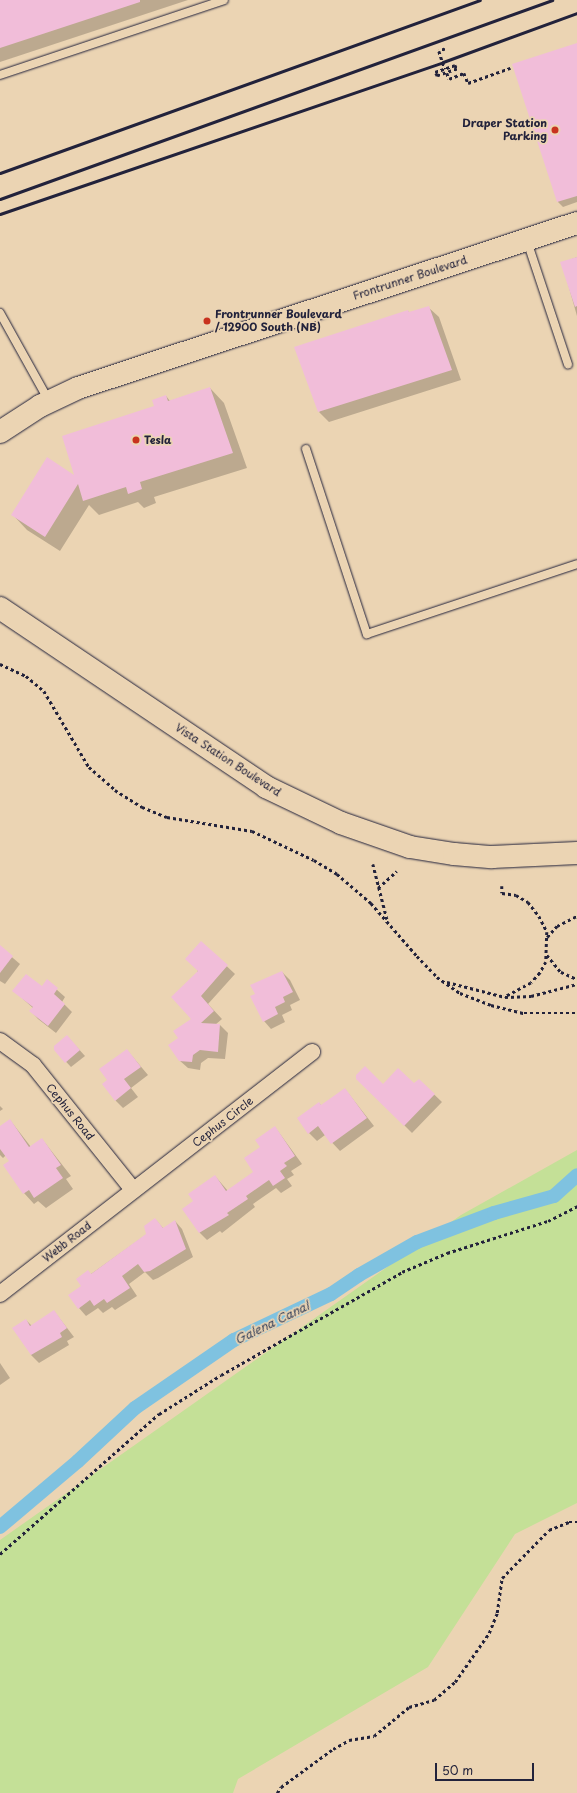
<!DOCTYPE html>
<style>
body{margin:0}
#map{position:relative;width:577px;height:1793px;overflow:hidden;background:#ebd4b3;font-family:"Playpen Sans",sans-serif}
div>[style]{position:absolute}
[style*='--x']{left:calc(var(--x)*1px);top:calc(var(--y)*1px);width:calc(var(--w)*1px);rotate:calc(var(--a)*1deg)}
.green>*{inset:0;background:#c4e097}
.shadow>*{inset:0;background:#0003}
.canal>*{height:14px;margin:-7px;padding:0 7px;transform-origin:7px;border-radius:7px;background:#7fc2e0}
.building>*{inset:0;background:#f1bdd9}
.path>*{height:2.5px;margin-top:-1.25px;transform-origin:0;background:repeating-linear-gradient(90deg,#22223b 0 3px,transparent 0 6px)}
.roads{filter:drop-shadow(0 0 1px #22223b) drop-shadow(0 0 1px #22223b)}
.lane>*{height:8px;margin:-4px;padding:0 4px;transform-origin:4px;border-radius:4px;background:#ebd4b3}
.street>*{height:16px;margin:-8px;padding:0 8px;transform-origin:8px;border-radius:8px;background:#ebd4b3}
.secondary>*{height:22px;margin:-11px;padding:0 11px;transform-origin:11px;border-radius:11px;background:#ebd4b3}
.rail>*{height:3px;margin:-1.5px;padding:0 1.5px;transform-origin:1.5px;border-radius:1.5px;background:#22223b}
.dots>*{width:11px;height:11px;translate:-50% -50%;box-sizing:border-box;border:2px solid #ebd4b3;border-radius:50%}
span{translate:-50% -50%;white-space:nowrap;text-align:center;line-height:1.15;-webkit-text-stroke:3.5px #ebd4b3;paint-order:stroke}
.poi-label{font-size:11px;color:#22223b;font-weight:700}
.right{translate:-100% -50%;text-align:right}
.left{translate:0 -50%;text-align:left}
.street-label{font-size:11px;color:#22223b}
.water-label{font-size:12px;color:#35425c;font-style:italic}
.scale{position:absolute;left:435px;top:1763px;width:99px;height:18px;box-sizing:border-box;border:2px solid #22223b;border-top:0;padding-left:5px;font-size:12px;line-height:14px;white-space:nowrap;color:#22223b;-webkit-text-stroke:3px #ebd4b3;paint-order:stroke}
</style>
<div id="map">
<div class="green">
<i style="clip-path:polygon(577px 1150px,577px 1503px,515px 1534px,428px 1667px,238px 1779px,233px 1793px,0 1793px,0 1540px,461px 1215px)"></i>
</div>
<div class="shadow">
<i style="clip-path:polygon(0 0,188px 0,0 62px)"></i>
<i style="clip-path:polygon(577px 44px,577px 202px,563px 207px,558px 202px)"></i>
<i style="clip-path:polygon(577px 257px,577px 316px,562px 263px)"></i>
<i style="clip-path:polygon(428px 307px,439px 317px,461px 380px,329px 422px,319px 412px,408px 311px,410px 313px)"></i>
<i style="clip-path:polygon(210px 388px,224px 403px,247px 468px,154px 497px,156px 503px,144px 508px,138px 502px,99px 515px,89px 505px,60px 551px,27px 530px,13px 515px,76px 477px,166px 396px,170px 401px)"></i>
<i style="clip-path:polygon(201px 942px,235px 974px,208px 1004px,222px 1019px,215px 1025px,220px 1025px,228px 1033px,225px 1059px,208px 1058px,201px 1063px,200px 1070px,188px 1068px,179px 1060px,179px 1039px,192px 1019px)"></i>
<i style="clip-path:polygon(0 947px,20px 964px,5px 984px,0 981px)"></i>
<i style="clip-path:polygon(282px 972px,290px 980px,300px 1000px,290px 1005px,292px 1010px,282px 1015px,285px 1022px,271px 1029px,264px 1021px,256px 994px)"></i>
<i style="clip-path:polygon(47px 981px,65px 997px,62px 1002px,72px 1012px,56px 1033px,38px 1019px,31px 1011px,33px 1008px,14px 991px,42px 988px)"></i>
<i style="clip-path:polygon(67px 1036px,85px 1056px,71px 1067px,55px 1050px)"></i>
<i style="clip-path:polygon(127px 1050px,148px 1075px,131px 1088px,138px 1097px,123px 1108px,115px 1100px,109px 1080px)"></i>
<i style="clip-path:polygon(357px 1078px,383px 1085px,415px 1085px,419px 1080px,442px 1102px,412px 1133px)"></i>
<i style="clip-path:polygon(345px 1089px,374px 1126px,340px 1151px,325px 1135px,317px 1141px,309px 1133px,319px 1103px,322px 1106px)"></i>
<i style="clip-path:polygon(0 1106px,3px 1109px,0 1111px)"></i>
<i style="clip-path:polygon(10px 1120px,31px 1147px,42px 1139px,71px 1176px,66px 1179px,73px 1189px,46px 1208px,38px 1201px,34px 1204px,24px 1193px,10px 1161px,6px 1155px,3px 1158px,0 1155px,0 1127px)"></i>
<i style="clip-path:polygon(275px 1127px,302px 1164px,291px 1171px,294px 1175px,287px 1179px,292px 1186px,281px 1193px,276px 1188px,253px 1204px,255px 1207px,222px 1233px,220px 1231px,207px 1240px,199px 1232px,195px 1201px,215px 1176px,228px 1191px,254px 1172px,262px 1148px)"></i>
<i style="clip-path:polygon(155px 1219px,164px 1229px,175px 1221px,182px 1229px,193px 1257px,158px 1278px,153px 1280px,145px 1272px,129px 1284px,137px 1296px,115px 1310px,112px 1307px,103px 1313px,98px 1308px,86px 1316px,79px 1308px,82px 1287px,91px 1274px,147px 1234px)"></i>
<i style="clip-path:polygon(54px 1311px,74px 1337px,67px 1341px,69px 1345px,39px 1363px,31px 1355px,26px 1320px,32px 1326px)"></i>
<i style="clip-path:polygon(0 1363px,10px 1378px,0 1385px)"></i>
</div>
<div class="canal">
<i style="--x:0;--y:1527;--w:102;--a:-40.2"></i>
<i style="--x:78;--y:1461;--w:78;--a:-42.9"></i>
<i style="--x:135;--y:1408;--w:120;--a:-34.5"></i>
<i style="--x:234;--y:1340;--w:107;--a:-25.4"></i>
<i style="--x:331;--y:1294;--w:34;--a:-34"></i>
<i style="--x:359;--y:1275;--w:67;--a:-29.6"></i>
<i style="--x:417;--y:1242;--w:82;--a:-20.6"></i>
<i style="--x:494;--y:1213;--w:62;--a:-15.8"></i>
<i style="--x:554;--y:1196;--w:31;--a:-42"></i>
</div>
<div class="building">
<i style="clip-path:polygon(0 0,140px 0,140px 2px,0 48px)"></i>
<i style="clip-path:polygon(577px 43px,577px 196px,557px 202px,512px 64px)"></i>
<i style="clip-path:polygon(577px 257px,577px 306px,575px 307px,560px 262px)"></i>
<i style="clip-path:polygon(429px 306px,452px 370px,318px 412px,294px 347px,408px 310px,409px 312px)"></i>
<i style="clip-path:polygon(210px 387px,233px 453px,140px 482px,142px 489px,128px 494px,126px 487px,83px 501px,78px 484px,45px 537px,11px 515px,47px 457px,74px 475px,62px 436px,154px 406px,152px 400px,166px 395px,168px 401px)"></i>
<i style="clip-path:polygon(201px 941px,228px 965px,201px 996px,214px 1011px,201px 1023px,220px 1024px,218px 1052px,200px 1050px,193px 1055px,192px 1062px,179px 1061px,168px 1045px,178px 1038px,173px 1031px,191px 1019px,171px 997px,198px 971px,185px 959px)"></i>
<i style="clip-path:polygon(0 945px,13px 956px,0 973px)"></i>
<i style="clip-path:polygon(282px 971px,293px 992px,283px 997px,285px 1002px,275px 1007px,278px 1014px,263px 1022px,250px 996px,255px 994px,250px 985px)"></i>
<i style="clip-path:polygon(26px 974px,42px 986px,47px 979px,58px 988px,54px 994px,65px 1004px,48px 1026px,29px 1011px,33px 1007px,12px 991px)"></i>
<i style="clip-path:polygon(67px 1035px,80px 1050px,65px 1063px,54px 1050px,54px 1046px)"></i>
<i style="clip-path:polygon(127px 1049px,141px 1067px,124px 1079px,131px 1088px,115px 1101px,102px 1084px,107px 1080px,99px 1069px)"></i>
<i style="clip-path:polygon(365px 1066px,383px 1084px,398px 1068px,414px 1083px,419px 1079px,435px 1094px,404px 1126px,356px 1079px,356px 1075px)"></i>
<i style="clip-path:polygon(345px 1088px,367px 1118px,331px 1144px,318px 1126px,308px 1134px,297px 1118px,319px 1102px,321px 1105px)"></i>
<i style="clip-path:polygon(10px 1119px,29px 1147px,42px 1138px,61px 1165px,56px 1168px,63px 1178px,34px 1198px,29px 1190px,23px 1194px,3px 1165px,9px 1161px,0 1149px,0 1126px)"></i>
<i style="clip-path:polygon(275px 1126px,295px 1156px,284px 1163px,287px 1166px,280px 1171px,285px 1178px,273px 1186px,269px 1180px,246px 1196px,248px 1199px,227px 1213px,229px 1215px,199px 1233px,182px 1209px,193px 1201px,188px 1194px,215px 1175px,226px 1191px,253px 1172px,244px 1158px,260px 1147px,255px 1140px)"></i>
<i style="clip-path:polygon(155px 1218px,163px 1228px,175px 1220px,186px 1249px,150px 1271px,144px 1272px,138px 1264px,122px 1276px,130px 1288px,107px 1303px,104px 1299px,94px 1306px,90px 1300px,78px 1309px,68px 1295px,81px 1286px,76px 1279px,88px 1270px,91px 1274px,146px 1234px,144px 1226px)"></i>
<i style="clip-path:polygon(54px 1310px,67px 1328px,60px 1333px,62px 1337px,31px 1355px,12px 1328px,26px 1319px,30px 1326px)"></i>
</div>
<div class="path">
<i style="--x:445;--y:49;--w:6;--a:162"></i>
<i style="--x:439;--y:51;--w:19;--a:72"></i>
<i style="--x:455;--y:65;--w:4;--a:63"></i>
<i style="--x:457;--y:69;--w:21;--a:161"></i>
<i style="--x:437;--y:76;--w:4;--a:-117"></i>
<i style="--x:435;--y:72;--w:21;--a:-19"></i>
<i style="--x:447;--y:73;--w:6;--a:72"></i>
<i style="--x:449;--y:79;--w:16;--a:-22"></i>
<i style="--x:464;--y:73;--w:11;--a:68"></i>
<i style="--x:468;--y:83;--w:45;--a:-19.7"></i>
<i style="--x:0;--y:664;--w:29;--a:25"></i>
<i style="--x:26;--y:676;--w:23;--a:40"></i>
<i style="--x:44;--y:691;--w:88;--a:59.4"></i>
<i style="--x:89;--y:767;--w:35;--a:41"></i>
<i style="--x:115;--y:790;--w:32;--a:32"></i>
<i style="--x:142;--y:807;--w:27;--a:22"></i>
<i style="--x:167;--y:817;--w:86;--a:9.4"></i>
<i style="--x:252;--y:831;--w:68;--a:25.1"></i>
<i style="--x:314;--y:860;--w:27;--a:31"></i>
<i style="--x:337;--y:874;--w:45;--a:40.5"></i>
<i style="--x:371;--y:903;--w:70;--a:49"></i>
<i style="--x:417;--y:956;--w:29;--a:46"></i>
<i style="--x:437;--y:977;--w:28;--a:35"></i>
<i style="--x:460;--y:993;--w:33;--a:21"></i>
<i style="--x:491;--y:1005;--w:34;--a:14"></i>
<i style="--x:524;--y:1013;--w:53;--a:0"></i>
<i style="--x:373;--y:864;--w:57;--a:75.7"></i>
<i style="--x:502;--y:886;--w:7;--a:90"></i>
<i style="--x:502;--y:893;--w:14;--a:8"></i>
<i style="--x:516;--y:895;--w:14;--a:30"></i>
<i style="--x:528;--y:902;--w:18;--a:52"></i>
<i style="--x:539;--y:916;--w:18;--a:63"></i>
<i style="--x:547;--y:932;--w:30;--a:92"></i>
<i style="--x:546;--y:962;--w:13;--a:119"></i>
<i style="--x:540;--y:973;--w:13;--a:132"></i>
<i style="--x:531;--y:983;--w:30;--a:152"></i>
<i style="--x:378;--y:888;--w:25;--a:-42"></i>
<i style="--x:547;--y:937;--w:15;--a:-48"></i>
<i style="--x:557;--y:926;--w:22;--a:-27"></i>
<i style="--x:547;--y:955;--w:22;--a:51"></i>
<i style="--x:561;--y:972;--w:17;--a:24"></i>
<i style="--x:447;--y:982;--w:60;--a:14.5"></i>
<i style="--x:505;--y:997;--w:26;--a:-2"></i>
<i style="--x:531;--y:996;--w:48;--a:-14.6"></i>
<i style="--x:0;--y:1554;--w:212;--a:-41.4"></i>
<i style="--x:159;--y:1414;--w:73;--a:-32.2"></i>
<i style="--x:221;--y:1375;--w:208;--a:-29.6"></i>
<i style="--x:402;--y:1272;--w:49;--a:-22.9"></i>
<i style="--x:447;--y:1253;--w:106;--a:-17.6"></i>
<i style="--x:548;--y:1221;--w:33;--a:-27"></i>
<i style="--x:277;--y:1793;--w:7;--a:-56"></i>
<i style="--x:281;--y:1787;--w:64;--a:-36.2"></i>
<i style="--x:333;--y:1749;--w:18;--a:-29"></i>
<i style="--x:349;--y:1740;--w:25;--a:-9"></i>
<i style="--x:374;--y:1736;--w:45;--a:-39.6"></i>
<i style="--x:409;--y:1707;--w:26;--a:-16"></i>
<i style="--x:434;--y:1700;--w:28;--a:-41"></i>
<i style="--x:455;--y:1682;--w:60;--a:-55.2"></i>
<i style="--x:489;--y:1633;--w:22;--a:-68"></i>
<i style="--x:497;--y:1613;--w:35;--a:-82"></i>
<i style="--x:502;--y:1578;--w:67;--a:-45.6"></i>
<i style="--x:549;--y:1530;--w:22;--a:-22"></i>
<i style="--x:569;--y:1522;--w:8;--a:0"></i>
</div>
<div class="roads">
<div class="lane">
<i style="--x:0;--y:75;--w:236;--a:-18.5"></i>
<i style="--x:527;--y:241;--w:130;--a:71.6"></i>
<i style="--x:0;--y:313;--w:101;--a:60.9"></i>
<i style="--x:306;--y:449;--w:195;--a:71.8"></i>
<i style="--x:367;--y:634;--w:221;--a:-18.4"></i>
</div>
<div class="street">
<i style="--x:0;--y:1041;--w:41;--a:36"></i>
<i style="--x:33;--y:1065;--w:160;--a:51.3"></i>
<i style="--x:0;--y:1294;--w:395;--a:-37.8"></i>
</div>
<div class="secondary">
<i style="--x:0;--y:432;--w:48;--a:-33"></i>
<i style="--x:40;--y:406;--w:42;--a:-25.3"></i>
<i style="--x:78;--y:388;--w:526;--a:-18.3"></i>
<i style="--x:0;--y:608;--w:321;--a:33.9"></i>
<i style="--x:266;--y:787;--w:83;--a:25.6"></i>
<i style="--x:341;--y:823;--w:73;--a:19.2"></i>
<i style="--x:410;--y:847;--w:45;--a:9"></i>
<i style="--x:454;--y:854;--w:38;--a:5"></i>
<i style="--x:492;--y:857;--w:85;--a:-2.7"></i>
</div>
</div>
<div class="rail">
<i style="--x:0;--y:173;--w:510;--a:-19.82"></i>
<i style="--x:0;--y:199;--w:587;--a:-19.82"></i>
<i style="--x:0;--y:214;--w:468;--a:-18.9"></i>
<i style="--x:443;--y:62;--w:143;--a:-20.1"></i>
</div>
<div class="dots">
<i style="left:555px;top:130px;background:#c8321e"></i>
<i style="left:207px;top:321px;background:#c8321e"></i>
<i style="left:136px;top:440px;background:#c8321e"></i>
</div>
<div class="poi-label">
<span class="right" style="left:547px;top:130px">Draper Station<br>Parking</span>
<span class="left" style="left:215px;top:321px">Frontrunner Boulevard<br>/ 12900 South (NB)</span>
<span class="left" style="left:144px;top:440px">Tesla</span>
</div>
<div class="street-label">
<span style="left:410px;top:278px;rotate:-18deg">Frontrunner Boulevard</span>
<span style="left:228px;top:760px;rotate:33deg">Vista Station Boulevard</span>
<span style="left:70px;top:1112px;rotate:51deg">Cephus Road</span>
<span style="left:223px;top:1122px;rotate:-38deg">Cephus Circle</span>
<span style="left:67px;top:1242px;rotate:-38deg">Webb Road</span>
</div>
<div class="water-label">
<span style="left:272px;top:1323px;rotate:-26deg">Galena Canal</span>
</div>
<div class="scale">50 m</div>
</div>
